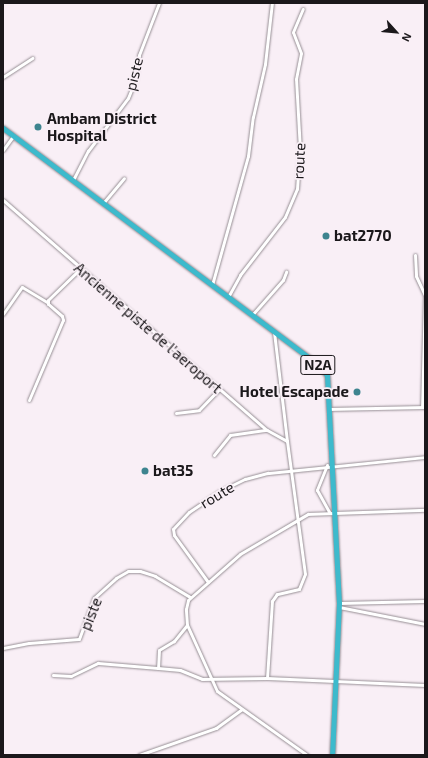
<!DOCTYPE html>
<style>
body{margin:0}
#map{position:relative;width:428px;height:758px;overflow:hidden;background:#f9eff6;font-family:"Exo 2",sans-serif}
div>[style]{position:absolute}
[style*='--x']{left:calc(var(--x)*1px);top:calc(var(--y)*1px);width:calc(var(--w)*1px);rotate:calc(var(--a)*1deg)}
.roads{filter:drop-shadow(0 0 1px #978f95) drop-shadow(0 0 1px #978f95)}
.street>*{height:3px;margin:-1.5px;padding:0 1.5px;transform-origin:1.5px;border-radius:1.5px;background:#fff}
.highway>*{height:5px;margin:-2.5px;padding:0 2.5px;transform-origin:2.5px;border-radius:2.5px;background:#3dbacc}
.dots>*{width:11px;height:11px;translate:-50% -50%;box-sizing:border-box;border:2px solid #f9eff6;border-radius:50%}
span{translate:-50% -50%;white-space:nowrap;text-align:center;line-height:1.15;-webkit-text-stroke:3.5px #f9eff6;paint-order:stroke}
.shield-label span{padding:1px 3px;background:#f9eff6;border:1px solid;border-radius:3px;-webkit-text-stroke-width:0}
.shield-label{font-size:14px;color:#1b181b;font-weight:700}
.street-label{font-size:15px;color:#1b181b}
.poi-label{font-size:15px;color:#1b181b;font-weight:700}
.left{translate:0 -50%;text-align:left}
.right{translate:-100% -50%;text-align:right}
.frame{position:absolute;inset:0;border:4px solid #1b181b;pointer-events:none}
.north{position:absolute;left:376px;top:12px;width:40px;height:40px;-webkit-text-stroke:3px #f9eff6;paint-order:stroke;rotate:117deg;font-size:11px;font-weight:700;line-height:16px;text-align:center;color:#1b181b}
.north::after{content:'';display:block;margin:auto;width:14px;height:18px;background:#1b181b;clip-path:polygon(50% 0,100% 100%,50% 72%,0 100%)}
</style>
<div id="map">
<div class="roads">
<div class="street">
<i style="--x:3;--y:77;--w:35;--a:-33"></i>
<i style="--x:3;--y:150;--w:17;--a:-54"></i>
<i style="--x:73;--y:180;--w:33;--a:-63"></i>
<i style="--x:88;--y:151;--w:66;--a:-53"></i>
<i style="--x:128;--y:98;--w:18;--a:-68"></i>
<i style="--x:135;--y:81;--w:26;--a:-81"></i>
<i style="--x:139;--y:55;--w:56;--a:-69"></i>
<i style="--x:3;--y:200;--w:350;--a:41.1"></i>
<i style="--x:267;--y:430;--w:23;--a:29"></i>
<i style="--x:287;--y:441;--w:134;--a:82.3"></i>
<i style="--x:305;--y:574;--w:16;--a:112"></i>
<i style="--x:299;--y:589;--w:23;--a:167"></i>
<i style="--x:277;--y:594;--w:9;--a:126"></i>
<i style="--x:272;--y:601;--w:77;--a:93.7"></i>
<i style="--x:104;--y:202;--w:31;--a:-50"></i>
<i style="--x:415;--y:255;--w:21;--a:87"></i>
<i style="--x:416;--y:276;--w:21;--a:65"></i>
<i style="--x:425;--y:295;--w:112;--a:91.5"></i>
<i style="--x:212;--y:285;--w:134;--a:-74.4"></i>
<i style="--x:248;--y:156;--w:39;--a:-83"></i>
<i style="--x:253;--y:117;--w:54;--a:-77.2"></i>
<i style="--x:265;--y:64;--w:61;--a:-83.5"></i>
<i style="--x:228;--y:297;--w:25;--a:-61"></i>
<i style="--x:240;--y:275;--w:73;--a:-52.2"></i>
<i style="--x:285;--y:217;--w:30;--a:-67"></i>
<i style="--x:297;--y:189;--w:39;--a:-86"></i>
<i style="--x:300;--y:150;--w:71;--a:-93.2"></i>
<i style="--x:296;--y:79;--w:26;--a:-79"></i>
<i style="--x:301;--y:53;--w:22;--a:-111"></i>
<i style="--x:293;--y:32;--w:25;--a:-67"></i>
<i style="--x:3;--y:314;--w:33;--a:-55"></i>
<i style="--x:22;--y:287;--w:29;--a:31"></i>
<i style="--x:252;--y:315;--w:47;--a:-48.5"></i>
<i style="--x:283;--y:280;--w:9;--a:-69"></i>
<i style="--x:274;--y:332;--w:110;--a:83.2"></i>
<i style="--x:29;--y:400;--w:87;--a:-67"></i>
<i style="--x:63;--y:320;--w:4;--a:-104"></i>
<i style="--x:62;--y:316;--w:18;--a:-139"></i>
<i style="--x:48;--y:304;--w:4;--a:-90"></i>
<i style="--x:48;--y:300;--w:45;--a:-44.1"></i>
<i style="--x:328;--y:409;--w:97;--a:-1.2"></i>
<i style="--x:176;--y:413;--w:23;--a:-7"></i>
<i style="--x:199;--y:410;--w:29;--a:-46"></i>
<i style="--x:214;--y:455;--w:26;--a:-51"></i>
<i style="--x:230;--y:435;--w:37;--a:-8"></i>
<i style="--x:327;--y:465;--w:27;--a:112"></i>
<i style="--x:317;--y:490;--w:26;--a:61"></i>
<i style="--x:208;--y:582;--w:58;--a:-125.9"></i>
<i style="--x:174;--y:535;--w:6;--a:-99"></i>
<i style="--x:173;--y:529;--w:23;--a:-47"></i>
<i style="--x:189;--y:512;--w:37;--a:-34"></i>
<i style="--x:220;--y:491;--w:28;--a:-26"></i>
<i style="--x:245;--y:479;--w:24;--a:-15"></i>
<i style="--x:268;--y:473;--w:158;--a:-5.8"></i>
<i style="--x:339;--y:603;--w:86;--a:-1.3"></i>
<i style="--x:339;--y:607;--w:88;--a:11.2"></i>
<i style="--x:187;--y:625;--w:21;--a:129"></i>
<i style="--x:174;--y:641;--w:17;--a:149"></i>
<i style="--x:159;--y:650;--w:18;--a:93"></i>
<i style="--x:158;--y:668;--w:22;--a:5"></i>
<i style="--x:180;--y:670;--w:24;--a:22"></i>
<i style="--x:202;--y:679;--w:65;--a:-0.9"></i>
<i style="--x:267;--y:678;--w:158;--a:2.5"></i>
<i style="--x:3;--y:648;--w:26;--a:-11"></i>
<i style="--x:29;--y:643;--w:50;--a:-4.6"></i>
<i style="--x:79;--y:639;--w:44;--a:-69.9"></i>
<i style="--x:94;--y:598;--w:30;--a:-42"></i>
<i style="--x:116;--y:578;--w:14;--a:-30"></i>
<i style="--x:128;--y:571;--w:12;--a:0"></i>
<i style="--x:140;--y:571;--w:16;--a:18"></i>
<i style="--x:155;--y:576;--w:41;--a:31"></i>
<i style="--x:53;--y:675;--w:18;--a:3"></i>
<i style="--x:71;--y:676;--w:30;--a:-26"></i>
<i style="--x:98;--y:663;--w:60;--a:4.8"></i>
<i style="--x:139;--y:755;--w:82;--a:-19.3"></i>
<i style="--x:216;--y:728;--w:31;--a:-36"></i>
<i style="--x:307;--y:755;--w:110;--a:-144.6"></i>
<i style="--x:217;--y:691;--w:72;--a:-114.4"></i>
<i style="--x:187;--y:625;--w:16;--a:-94"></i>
<i style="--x:186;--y:609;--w:9;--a:-77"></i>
<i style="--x:188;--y:600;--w:69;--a:-41.5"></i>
<i style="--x:240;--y:554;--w:79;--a:-30.5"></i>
<i style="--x:308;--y:514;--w:117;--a:-2"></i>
</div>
<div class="highway">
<i style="--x:3;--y:128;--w:386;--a:36.9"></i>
<i style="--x:312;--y:360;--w:21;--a:45"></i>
<i style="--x:327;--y:375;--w:228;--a:87"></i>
<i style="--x:339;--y:603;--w:152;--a:92.6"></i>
</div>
</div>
<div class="dots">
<i style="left:38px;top:127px;background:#3e848f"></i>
<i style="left:326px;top:236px;background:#3e848f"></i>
<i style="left:357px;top:392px;background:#3e848f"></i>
<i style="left:145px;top:471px;background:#3e848f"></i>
</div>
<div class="shield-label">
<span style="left:318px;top:365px">N2A</span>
</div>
<div class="street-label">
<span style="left:134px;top:74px;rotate:-76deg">piste</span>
<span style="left:299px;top:161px;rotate:-87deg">route</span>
<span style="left:148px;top:328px;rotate:41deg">Ancienne piste de l'aeroport</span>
<span style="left:217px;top:495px;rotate:-31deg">route</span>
<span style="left:91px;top:614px;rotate:-68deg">piste</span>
</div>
<div class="poi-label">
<span class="left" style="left:47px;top:127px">Ambam District<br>Hospital</span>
<span class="left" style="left:334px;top:236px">bat2770</span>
<span class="right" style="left:349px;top:392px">Hotel Escapade</span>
<span class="left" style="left:153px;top:471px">bat35</span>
</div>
<div class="frame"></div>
<div class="north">N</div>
</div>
